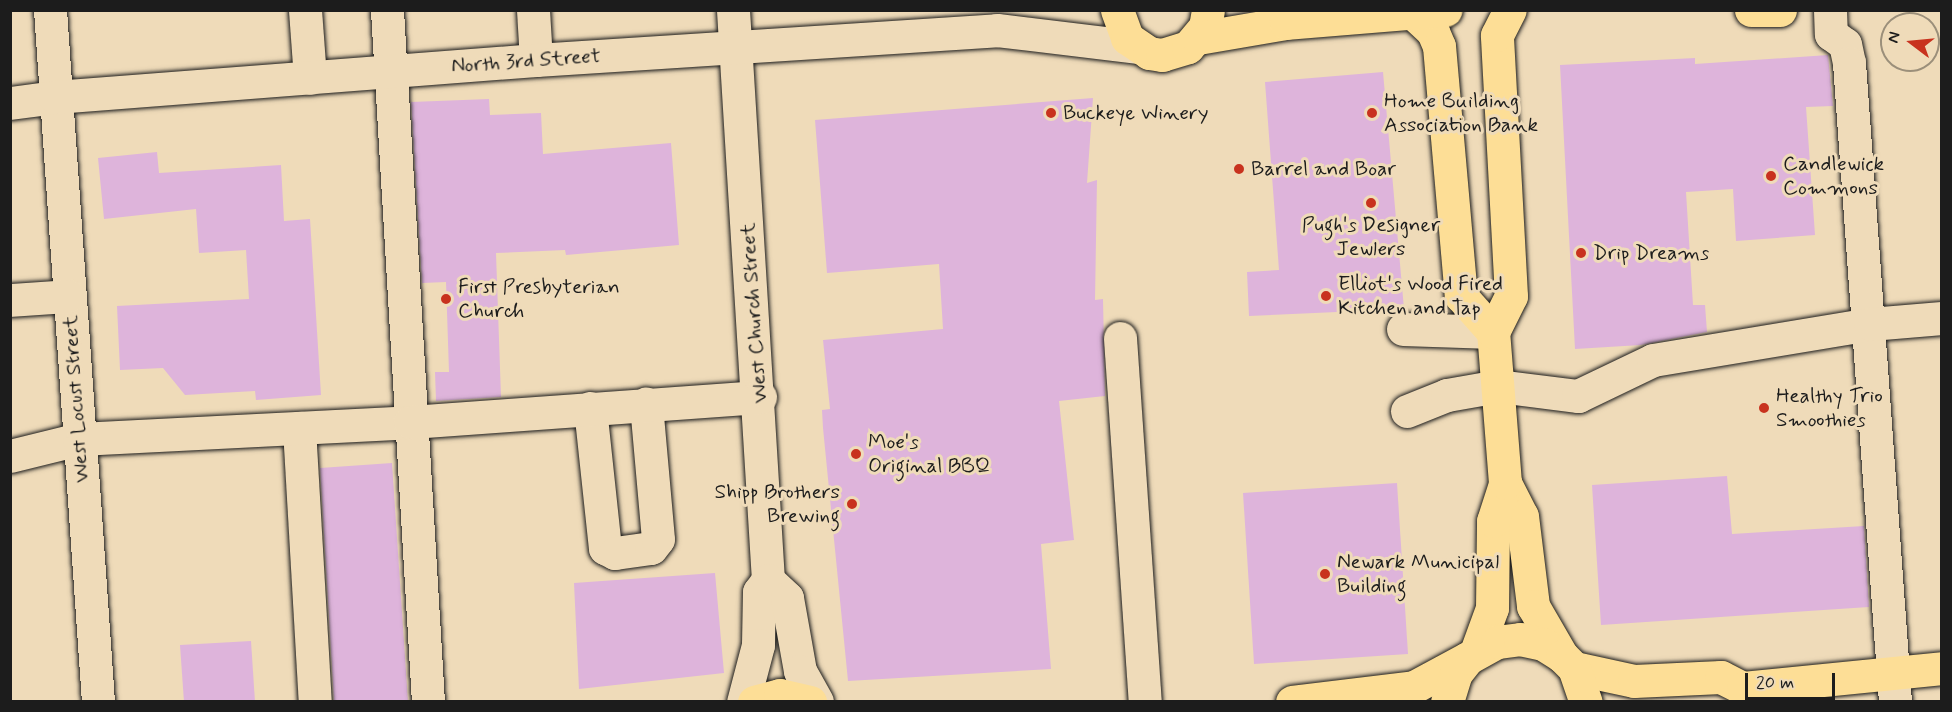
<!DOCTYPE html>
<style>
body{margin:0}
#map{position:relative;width:1952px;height:712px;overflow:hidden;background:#efdbb9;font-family:Mynerve,sans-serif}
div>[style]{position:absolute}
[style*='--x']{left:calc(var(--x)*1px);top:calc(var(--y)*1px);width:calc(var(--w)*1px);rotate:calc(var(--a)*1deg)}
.building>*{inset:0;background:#deb4db}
.roads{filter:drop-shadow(0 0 2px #1c1c1c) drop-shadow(0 0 2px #1c1c1c)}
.minor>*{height:33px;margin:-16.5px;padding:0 16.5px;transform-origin:16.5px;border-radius:16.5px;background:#efdbb9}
.major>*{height:33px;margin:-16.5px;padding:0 16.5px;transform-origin:16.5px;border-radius:16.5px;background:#fdde96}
.dots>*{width:16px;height:16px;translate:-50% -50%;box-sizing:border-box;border:3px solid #efdbb9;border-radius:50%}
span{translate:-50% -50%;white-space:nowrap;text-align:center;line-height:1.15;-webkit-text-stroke:6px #efdbb9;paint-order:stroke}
.street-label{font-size:21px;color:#1c1c1c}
.poi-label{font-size:21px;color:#1c1c1c}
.left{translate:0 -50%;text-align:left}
.right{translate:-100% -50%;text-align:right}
.frame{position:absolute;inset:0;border:12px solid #1c1c1c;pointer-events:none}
.north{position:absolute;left:1880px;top:12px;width:60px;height:60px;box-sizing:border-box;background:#efdbb9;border:2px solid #9b8f7a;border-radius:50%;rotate:286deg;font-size:16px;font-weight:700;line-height:24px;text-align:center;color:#1c1c1c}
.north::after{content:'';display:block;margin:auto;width:21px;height:27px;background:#c8321e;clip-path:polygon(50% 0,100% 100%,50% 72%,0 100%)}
.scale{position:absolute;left:1745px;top:673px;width:90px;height:27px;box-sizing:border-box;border:3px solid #1c1c1c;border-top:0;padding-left:8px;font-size:18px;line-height:21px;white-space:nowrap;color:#1c1c1c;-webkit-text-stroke:4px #efdbb9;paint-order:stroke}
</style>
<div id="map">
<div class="building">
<i style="clip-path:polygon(1828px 55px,1833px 106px,1806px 107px,1815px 235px,1736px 241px,1733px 189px,1686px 192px,1693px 305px,1705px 305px,1707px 332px,1641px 345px,1575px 349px,1560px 65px,1695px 58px,1695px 64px)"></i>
<i style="clip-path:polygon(1383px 72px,1404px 309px,1249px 316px,1247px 272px,1279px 270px,1265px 82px)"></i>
<i style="clip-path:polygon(1093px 98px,1087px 183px,1097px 180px,1095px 300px,1103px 299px,1105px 396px,1059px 401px,1074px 540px,1041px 544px,1051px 669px,848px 681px,823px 428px,822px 410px,830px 409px,823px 340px,943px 329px,939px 264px,827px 273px,815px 120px)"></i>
<i style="clip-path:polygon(489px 99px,490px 115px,541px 113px,543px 154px,671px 143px,679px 245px,566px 255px,565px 250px,496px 253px,501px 397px,436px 401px,435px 372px,449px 372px,446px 282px,422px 283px,411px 102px)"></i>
<i style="clip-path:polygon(157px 152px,159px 173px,281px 165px,284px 221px,310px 219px,321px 395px,256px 400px,255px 391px,185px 395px,163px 368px,120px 370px,117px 306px,249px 299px,246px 250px,199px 253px,196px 209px,104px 219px,98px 158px)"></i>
<i style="clip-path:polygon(392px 463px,408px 702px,334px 702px,320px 468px)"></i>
<i style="clip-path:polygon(1727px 476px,1732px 534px,1864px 526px,1869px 607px,1601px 625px,1592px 485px)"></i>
<i style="clip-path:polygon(1397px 483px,1408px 654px,1254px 664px,1243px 493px)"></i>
<i style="clip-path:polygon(715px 573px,724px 673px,579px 689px,574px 583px)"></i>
<i style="clip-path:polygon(251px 641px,255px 702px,184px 702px,180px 645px)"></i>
</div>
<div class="roads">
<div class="minor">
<i style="--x:50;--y:10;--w:694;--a:86.03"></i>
<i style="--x:305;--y:10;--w:68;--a:85.8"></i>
<i style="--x:387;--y:10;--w:693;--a:86.61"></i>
<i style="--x:533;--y:10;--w:50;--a:86.6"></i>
<i style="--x:733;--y:10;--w:571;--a:86.49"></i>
<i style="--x:768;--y:580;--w:15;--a:127"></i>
<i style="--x:759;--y:592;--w:53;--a:91.1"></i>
<i style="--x:758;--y:645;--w:59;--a:104.7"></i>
<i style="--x:1830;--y:10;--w:24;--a:88"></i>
<i style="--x:1831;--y:34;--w:17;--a:36"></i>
<i style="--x:1845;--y:44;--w:19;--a:78"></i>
<i style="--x:1849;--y:63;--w:641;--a:85.88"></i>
<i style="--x:10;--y:103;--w:45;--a:-7.6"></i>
<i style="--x:55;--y:97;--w:482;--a:-4.4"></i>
<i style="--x:536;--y:60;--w:462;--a:-3.7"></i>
<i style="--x:997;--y:30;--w:141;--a:6.9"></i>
<i style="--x:10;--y:300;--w:59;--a:-3.9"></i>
<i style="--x:1403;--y:329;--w:90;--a:1.9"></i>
<i style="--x:1120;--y:338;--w:365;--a:86.1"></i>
<i style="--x:590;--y:408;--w:141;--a:83.9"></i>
<i style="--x:605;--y:548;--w:11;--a:27"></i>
<i style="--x:615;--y:553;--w:36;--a:-8"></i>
<i style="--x:651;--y:548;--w:11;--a:-52"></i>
<i style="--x:658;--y:539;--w:136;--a:-95.1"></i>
<i style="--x:1407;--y:411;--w:43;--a:-21.8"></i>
<i style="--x:1447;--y:395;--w:52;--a:-10"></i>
<i style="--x:1498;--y:386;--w:81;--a:7.1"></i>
<i style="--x:1578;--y:396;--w:83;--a:-25.6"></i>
<i style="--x:1653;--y:360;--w:220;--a:-9.4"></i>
<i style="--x:1870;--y:324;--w:72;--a:-4.8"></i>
<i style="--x:299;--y:428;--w:274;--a:86.7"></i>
<i style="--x:10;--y:456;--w:71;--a:-13.8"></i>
<i style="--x:79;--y:439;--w:331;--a:-2.9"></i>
<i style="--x:410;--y:422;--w:351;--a:-4.1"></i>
<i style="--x:768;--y:580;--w:26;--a:43"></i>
<i style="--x:787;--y:598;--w:74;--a:79.9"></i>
<i style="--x:800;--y:671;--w:35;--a:61"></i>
</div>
<div class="major">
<i style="--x:1117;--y:10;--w:30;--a:70"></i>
<i style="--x:1127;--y:38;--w:27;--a:34"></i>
<i style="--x:1149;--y:53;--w:13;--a:9"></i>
<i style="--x:1162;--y:55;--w:27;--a:-17"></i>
<i style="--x:1188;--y:47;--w:26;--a:-50"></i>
<i style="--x:1205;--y:27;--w:17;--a:-80"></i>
<i style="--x:1751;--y:10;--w:29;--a:0"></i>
<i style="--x:1414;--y:14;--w:26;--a:43"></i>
<i style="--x:1433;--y:32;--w:15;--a:67"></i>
<i style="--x:1439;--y:46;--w:251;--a:85"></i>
<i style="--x:1461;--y:296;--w:48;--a:48.4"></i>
<i style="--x:1198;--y:38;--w:89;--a:-9.7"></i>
<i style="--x:1286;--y:23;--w:160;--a:-4.7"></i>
<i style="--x:1505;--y:483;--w:37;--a:63"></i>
<i style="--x:1522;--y:516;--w:91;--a:83"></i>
<i style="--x:1533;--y:606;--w:58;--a:59.9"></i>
<i style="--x:1476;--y:652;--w:47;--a:-70"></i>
<i style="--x:1492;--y:608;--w:87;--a:-89.3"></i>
<i style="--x:1493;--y:521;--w:40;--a:-72"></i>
<i style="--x:1505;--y:483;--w:151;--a:-94.5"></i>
<i style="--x:1493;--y:332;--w:40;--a:-63.4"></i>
<i style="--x:1511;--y:296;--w:261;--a:-93.1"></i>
<i style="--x:1497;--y:35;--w:28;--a:-63"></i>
<i style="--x:1574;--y:668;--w:61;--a:12.2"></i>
<i style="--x:1634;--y:681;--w:87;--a:-2.6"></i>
<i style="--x:1721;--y:677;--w:25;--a:27"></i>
<i style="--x:1743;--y:688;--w:200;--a:-5.7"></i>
<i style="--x:754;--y:702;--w:27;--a:-15"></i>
<i style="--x:780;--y:695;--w:31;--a:13"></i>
<i style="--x:1292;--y:702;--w:123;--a:-7"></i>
<i style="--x:1414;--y:687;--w:59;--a:-28.3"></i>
<i style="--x:1447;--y:702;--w:30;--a:-73"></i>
<i style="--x:1456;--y:673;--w:19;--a:-51"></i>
<i style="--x:1468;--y:658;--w:33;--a:-29"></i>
<i style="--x:1497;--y:642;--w:23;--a:-7"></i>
<i style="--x:1520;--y:639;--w:24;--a:12"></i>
<i style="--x:1543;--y:644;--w:22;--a:32"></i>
<i style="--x:1562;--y:656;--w:17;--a:45"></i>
<i style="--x:1574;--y:668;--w:36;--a:71"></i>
</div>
</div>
<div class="dots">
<i style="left:1051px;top:113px;background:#c8321e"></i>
<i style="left:1372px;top:113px;background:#c8321e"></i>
<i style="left:1239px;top:169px;background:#c8321e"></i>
<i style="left:1771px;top:176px;background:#c8321e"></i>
<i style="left:1371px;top:203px;background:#c8321e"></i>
<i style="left:1581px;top:253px;background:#c8321e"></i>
<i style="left:1326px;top:296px;background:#c8321e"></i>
<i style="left:446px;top:299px;background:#c8321e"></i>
<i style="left:1764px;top:408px;background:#c8321e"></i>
<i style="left:856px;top:454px;background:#c8321e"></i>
<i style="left:852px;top:504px;background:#c8321e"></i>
<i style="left:1325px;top:574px;background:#c8321e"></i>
</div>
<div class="street-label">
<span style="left:526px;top:61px;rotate:-4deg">North 3rd Street</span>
<span style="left:754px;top:313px;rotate:-94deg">West Church Street</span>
<span style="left:76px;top:399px;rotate:-94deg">West Locust Street</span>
</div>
<div class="poi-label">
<span class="left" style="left:1384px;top:113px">Home Building<br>Association Bank</span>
<span class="left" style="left:1063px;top:113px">Buckeye Winery</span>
<span class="left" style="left:1783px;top:176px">Candlewick<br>Commons</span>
<span class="left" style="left:1251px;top:169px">Barrel and Boar</span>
<span style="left:1371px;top:237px">Pugh's Designer<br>Jewlers</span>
<span class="left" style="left:1593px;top:253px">Drip Dreams</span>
<span class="left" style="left:1338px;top:296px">Elliot's Wood Fired<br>Kitchen and Tap</span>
<span class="left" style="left:458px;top:299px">First Presbyterian<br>Church</span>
<span class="left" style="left:1776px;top:408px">Healthy Trio<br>Smoothies</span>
<span class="left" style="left:868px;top:454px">Moe's<br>Original BBQ</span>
<span class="right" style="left:840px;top:504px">Shipp Brothers<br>Brewing</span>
<span class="left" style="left:1337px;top:574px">Newark Municipal<br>Building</span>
</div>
<div class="frame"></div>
<div class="north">N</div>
<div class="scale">20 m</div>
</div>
